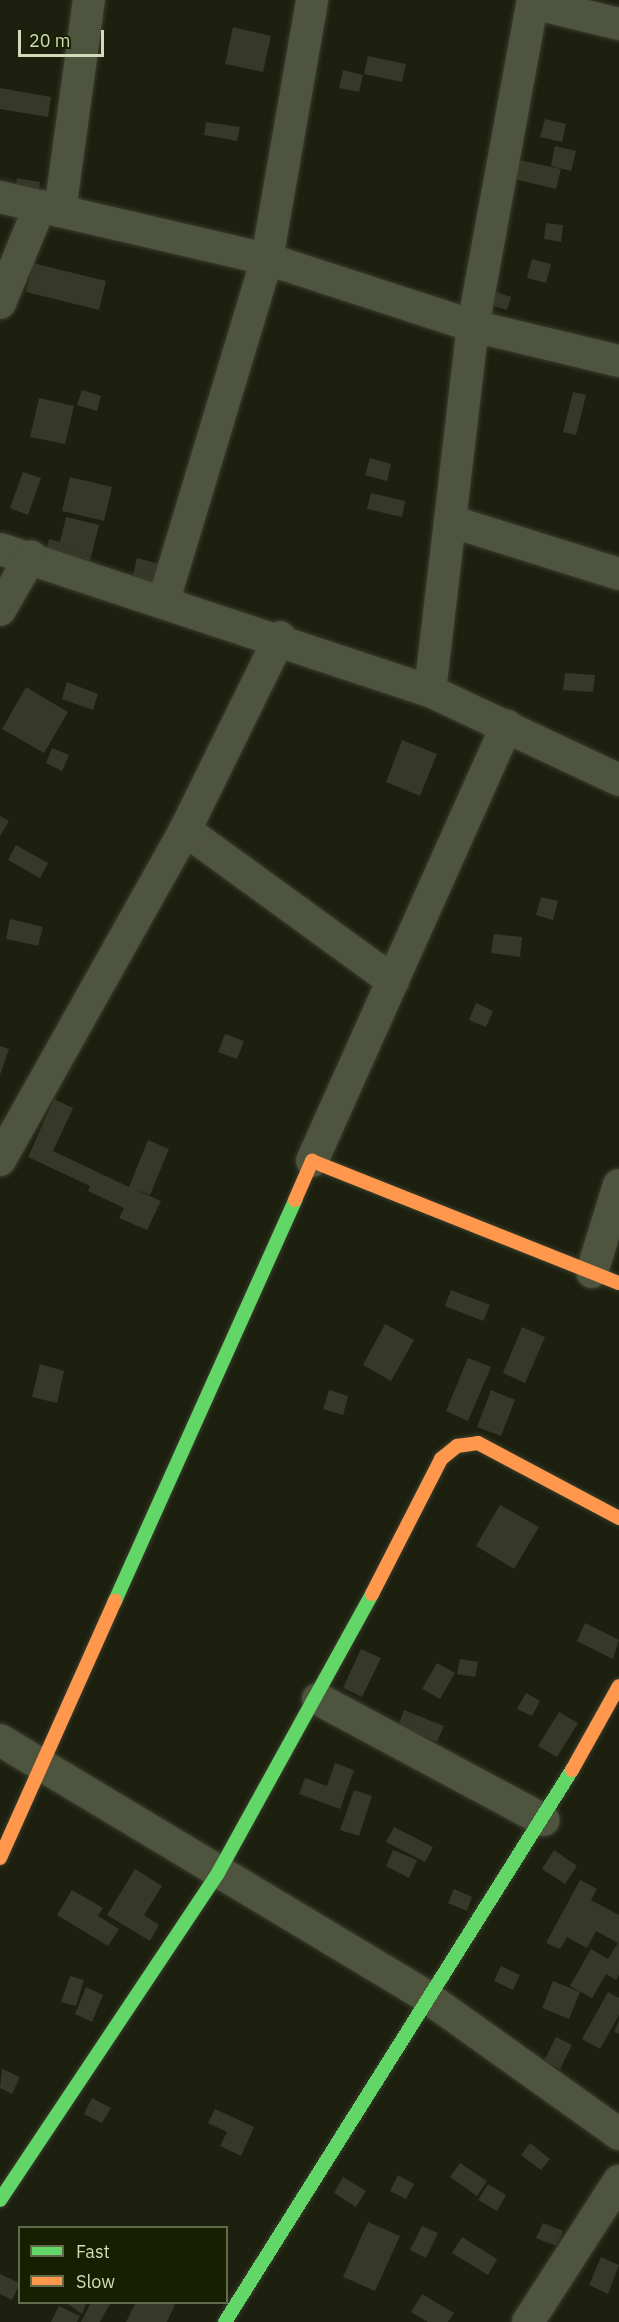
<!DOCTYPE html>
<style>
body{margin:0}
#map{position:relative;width:619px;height:2322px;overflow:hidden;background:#1d200e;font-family:"IBM Plex Sans",sans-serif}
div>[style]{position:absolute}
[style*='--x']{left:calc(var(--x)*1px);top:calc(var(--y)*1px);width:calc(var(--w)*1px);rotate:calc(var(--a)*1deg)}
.building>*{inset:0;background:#373928}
.roads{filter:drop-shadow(0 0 2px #383c2d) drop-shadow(0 0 2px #383c2d)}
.street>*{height:32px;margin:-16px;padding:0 16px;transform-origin:16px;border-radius:16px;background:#4f543e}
.fast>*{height:14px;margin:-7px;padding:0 7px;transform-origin:7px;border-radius:7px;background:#63d668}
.slow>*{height:14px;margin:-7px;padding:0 7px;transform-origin:7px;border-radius:7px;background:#ff974d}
span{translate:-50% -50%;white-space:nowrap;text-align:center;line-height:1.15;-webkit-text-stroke:4.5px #171f00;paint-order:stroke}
.legend{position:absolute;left:18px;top:2226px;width:210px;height:78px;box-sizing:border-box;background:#171f00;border:2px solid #616a4a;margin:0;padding:8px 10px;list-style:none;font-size:18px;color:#d1dbba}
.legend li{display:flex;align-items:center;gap:12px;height:30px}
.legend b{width:30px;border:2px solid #616a4a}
.scale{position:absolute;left:18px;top:30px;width:86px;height:27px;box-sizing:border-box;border:3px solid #d1dbba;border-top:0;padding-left:8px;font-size:18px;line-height:21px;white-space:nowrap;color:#d1dbba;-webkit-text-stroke:4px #171f00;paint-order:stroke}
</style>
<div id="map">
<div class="building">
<i style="clip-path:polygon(233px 27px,271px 36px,263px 72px,225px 64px)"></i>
<i style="clip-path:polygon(368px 56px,406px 64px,402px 82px,364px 74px)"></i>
<i style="clip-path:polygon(343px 70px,363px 75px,359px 92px,339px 88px)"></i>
<i style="clip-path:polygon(0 88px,51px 97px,48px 117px,0 109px)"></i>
<i style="clip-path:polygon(545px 119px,566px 124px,562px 142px,540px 137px)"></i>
<i style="clip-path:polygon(206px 122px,240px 127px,237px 141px,204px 135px)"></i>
<i style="clip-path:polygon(555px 146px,576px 151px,571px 171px,551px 166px)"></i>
<i style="clip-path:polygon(514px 159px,561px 169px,556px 189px,510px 178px)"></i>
<i style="clip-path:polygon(17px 178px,40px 182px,36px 205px,13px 201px)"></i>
<i style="clip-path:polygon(546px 223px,563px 225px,561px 242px,544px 239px)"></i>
<i style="clip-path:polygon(532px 259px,551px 264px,546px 283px,527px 278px)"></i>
<i style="clip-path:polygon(33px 263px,106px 281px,99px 310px,26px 292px)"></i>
<i style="clip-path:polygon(492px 290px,511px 297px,507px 310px,487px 304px)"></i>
<i style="clip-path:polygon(82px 390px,101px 396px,97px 411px,77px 405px)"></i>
<i style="clip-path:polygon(573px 392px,586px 395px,576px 435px,563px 432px)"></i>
<i style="clip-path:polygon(39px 398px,74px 406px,65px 444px,30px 437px)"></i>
<i style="clip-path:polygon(370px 458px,391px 464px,387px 481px,365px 475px)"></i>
<i style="clip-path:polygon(23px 472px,41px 478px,28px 515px,10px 508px)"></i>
<i style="clip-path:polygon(70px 477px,112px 487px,104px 521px,62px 511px)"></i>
<i style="clip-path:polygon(371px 493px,405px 501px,402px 517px,367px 509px)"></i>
<i style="clip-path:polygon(66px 517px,99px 525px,88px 569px,45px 559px,49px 539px,60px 542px)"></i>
<i style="clip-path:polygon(137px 558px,160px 564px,153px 593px,130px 587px)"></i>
<i style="clip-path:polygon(565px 673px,595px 675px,593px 692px,563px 690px)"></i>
<i style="clip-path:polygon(67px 682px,98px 694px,93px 710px,62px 699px)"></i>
<i style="clip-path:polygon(26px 687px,68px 712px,44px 753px,2px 729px)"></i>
<i style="clip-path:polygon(402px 740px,437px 754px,420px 796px,386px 782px)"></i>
<i style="clip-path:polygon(52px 748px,69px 755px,62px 771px,46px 763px)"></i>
<i style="clip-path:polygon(0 816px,9px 821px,0 836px)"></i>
<i style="clip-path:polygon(16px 845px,48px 863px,40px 878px,8px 860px)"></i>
<i style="clip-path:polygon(541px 897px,558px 901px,553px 920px,536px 915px)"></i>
<i style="clip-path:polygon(10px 919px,43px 927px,38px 946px,6px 939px)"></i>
<i style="clip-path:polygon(494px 934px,522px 937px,520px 957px,491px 953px)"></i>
<i style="clip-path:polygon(476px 1003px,493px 1011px,486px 1027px,469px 1020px)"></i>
<i style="clip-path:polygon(225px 1034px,244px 1041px,237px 1059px,218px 1052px)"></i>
<i style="clip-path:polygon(0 1046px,9px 1049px,0 1075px)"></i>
<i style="clip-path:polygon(54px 1099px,73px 1108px,53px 1151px,129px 1187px,148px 1140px,169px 1149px,150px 1195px,134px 1189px,161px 1201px,147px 1230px,119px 1218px,124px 1208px,88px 1191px,90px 1186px,28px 1157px)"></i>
<i style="clip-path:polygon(451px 1290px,490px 1305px,483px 1321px,445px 1306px)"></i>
<i style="clip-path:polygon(385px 1324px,414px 1340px,391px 1381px,363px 1365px)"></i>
<i style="clip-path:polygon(522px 1327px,545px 1337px,525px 1383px,503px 1373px)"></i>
<i style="clip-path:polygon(468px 1358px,491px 1367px,468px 1421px,446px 1411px)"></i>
<i style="clip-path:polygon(40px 1364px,64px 1371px,57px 1403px,32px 1397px)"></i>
<i style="clip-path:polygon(329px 1390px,348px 1396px,343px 1415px,323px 1409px)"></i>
<i style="clip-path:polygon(491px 1390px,515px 1400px,501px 1436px,477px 1427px)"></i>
<i style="clip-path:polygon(500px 1505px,539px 1527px,514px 1569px,476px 1546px)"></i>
<i style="clip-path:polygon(585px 1623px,619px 1640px,613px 1659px,577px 1641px)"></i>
<i style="clip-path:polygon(361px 1649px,381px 1658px,362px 1697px,343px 1688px)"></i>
<i style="clip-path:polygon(460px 1659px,478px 1662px,475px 1677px,457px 1674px)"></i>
<i style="clip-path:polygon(437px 1663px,455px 1673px,440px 1699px,422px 1689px)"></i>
<i style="clip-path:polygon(526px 1693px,540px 1701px,532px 1716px,517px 1709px)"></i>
<i style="clip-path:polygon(404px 1710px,444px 1726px,437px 1742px,398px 1726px)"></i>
<i style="clip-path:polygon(559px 1712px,578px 1723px,557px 1757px,538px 1746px)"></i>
<i style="clip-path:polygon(335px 1763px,354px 1770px,340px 1809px,299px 1794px,305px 1778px,327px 1786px)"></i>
<i style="clip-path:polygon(354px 1790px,372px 1796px,359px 1836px,340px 1830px)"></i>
<i style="clip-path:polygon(394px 1827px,433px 1847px,425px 1862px,386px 1842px)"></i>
<i style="clip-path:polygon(393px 1850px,417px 1860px,409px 1878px,386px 1866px)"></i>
<i style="clip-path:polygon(554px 1850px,577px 1866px,565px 1884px,542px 1869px)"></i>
<i style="clip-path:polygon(135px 1869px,162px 1886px,144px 1915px,159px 1925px,150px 1941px,107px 1915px)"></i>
<i style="clip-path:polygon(580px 1880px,597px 1889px,591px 1900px,619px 1915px,619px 1975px,616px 1980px,606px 1974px,592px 1998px,570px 1986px,591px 1949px,608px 1959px,618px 1943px,596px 1931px,587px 1948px,567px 1937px,560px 1949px,546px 1943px)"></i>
<i style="clip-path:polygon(454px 1889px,472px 1897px,467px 1911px,448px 1903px)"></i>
<i style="clip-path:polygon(72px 1890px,103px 1908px,98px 1916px,119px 1929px,108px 1946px,57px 1915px)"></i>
<i style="clip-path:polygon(501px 1966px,520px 1975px,513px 1990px,494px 1981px)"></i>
<i style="clip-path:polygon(70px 1976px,84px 1980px,76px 2006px,61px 2002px)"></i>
<i style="clip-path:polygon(553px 1981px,580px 1992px,569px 2019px,542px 2008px)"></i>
<i style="clip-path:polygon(86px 1987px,103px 1995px,92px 2022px,75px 2014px)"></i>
<i style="clip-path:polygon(608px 1992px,619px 1998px,619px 2015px,600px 2049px,582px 2039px)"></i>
<i style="clip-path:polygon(619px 2020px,619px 2034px,614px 2032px)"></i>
<i style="clip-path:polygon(556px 2037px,572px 2045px,560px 2069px,544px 2061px)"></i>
<i style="clip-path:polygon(2px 2069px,20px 2077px,12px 2094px,0 2088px)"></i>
<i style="clip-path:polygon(92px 2098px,111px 2108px,102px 2123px,84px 2114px)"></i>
<i style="clip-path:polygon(215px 2109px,254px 2127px,241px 2156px,220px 2146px,227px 2132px,208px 2123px)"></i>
<i style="clip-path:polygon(530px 2143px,550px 2159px,541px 2170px,521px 2155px)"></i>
<i style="clip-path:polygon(460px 2163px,487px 2181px,477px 2196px,450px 2177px)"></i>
<i style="clip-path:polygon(398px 2175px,414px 2184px,406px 2199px,390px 2191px)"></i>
<i style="clip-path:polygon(343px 2177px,366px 2191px,356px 2207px,334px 2193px)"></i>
<i style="clip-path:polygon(488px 2184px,506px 2195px,497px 2211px,478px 2200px)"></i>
<i style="clip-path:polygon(368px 2222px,400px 2236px,375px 2291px,343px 2277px)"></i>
<i style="clip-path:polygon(543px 2223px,563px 2231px,556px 2246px,536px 2238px)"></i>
<i style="clip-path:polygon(422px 2226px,438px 2233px,426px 2258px,410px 2250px)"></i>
<i style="clip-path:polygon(462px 2237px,497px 2259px,488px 2275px,452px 2253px)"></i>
<i style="clip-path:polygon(601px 2257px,619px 2265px,608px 2294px,589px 2285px)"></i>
<i style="clip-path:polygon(0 2274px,20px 2283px,12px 2300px,0 2294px)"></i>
<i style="clip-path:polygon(422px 2294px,454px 2313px,448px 2322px,428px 2322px,411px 2312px)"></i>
<i style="clip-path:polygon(65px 2302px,87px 2302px,82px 2314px)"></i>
<i style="clip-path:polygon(91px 2302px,111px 2302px,100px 2322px,81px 2322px)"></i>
<i style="clip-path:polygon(136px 2302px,176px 2302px,167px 2322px,126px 2322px)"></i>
<i style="clip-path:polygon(59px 2306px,80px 2316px,77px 2322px,51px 2322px)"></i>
</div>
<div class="roads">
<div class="street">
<i style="--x:533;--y:3;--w:89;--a:13.7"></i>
<i style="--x:0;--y:197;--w:274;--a:13.1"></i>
<i style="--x:267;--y:259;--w:217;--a:18"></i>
<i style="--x:473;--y:326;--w:150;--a:13.5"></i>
<i style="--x:60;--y:211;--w:213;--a:-82.2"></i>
<i style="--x:0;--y:303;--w:105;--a:-67.6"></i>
<i style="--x:450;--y:521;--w:177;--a:17.4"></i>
<i style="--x:0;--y:549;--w:453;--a:18.3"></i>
<i style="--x:430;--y:691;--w:209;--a:25.2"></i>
<i style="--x:164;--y:600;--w:356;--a:-73.2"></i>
<i style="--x:267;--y:259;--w:263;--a:-80.1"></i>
<i style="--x:0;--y:610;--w:62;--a:-60.1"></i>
<i style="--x:430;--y:691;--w:368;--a:-83.3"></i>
<i style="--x:473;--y:326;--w:331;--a:-79.6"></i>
<i style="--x:185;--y:830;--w:257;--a:36"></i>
<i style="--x:0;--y:1160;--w:378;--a:-60.7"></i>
<i style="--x:185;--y:830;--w:215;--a:-63.8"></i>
<i style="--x:312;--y:1161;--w:477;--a:-65.9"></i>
<i style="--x:592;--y:1272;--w:91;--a:-72.8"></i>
<i style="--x:318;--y:1699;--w:256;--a:28.2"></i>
<i style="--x:0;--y:1740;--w:498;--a:31"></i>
<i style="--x:427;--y:1997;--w:236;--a:35.5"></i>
<i style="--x:528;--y:2322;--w:168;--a:-57.2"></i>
</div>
<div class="fast">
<i style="--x:115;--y:1601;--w:440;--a:-65.8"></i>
<i style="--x:0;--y:2200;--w:393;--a:-56.3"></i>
<i style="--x:218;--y:1873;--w:319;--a:-61.1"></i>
<i style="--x:225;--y:2322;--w:652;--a:-57.85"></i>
</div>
<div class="slow">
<i style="--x:295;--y:1200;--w:43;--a:-66.4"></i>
<i style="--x:312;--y:1161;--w:330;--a:21.7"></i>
<i style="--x:372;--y:1594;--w:152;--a:-62.9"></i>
<i style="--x:441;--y:1459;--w:21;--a:-39"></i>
<i style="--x:457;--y:1446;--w:21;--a:-8"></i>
<i style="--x:478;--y:1443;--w:160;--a:28"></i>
<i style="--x:572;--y:1770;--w:96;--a:-60.8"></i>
<i style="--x:0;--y:1858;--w:282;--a:-65.9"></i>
</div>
</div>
<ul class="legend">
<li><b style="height:8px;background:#63d668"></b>Fast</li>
<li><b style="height:8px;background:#ff974d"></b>Slow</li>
</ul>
<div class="scale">20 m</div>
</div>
